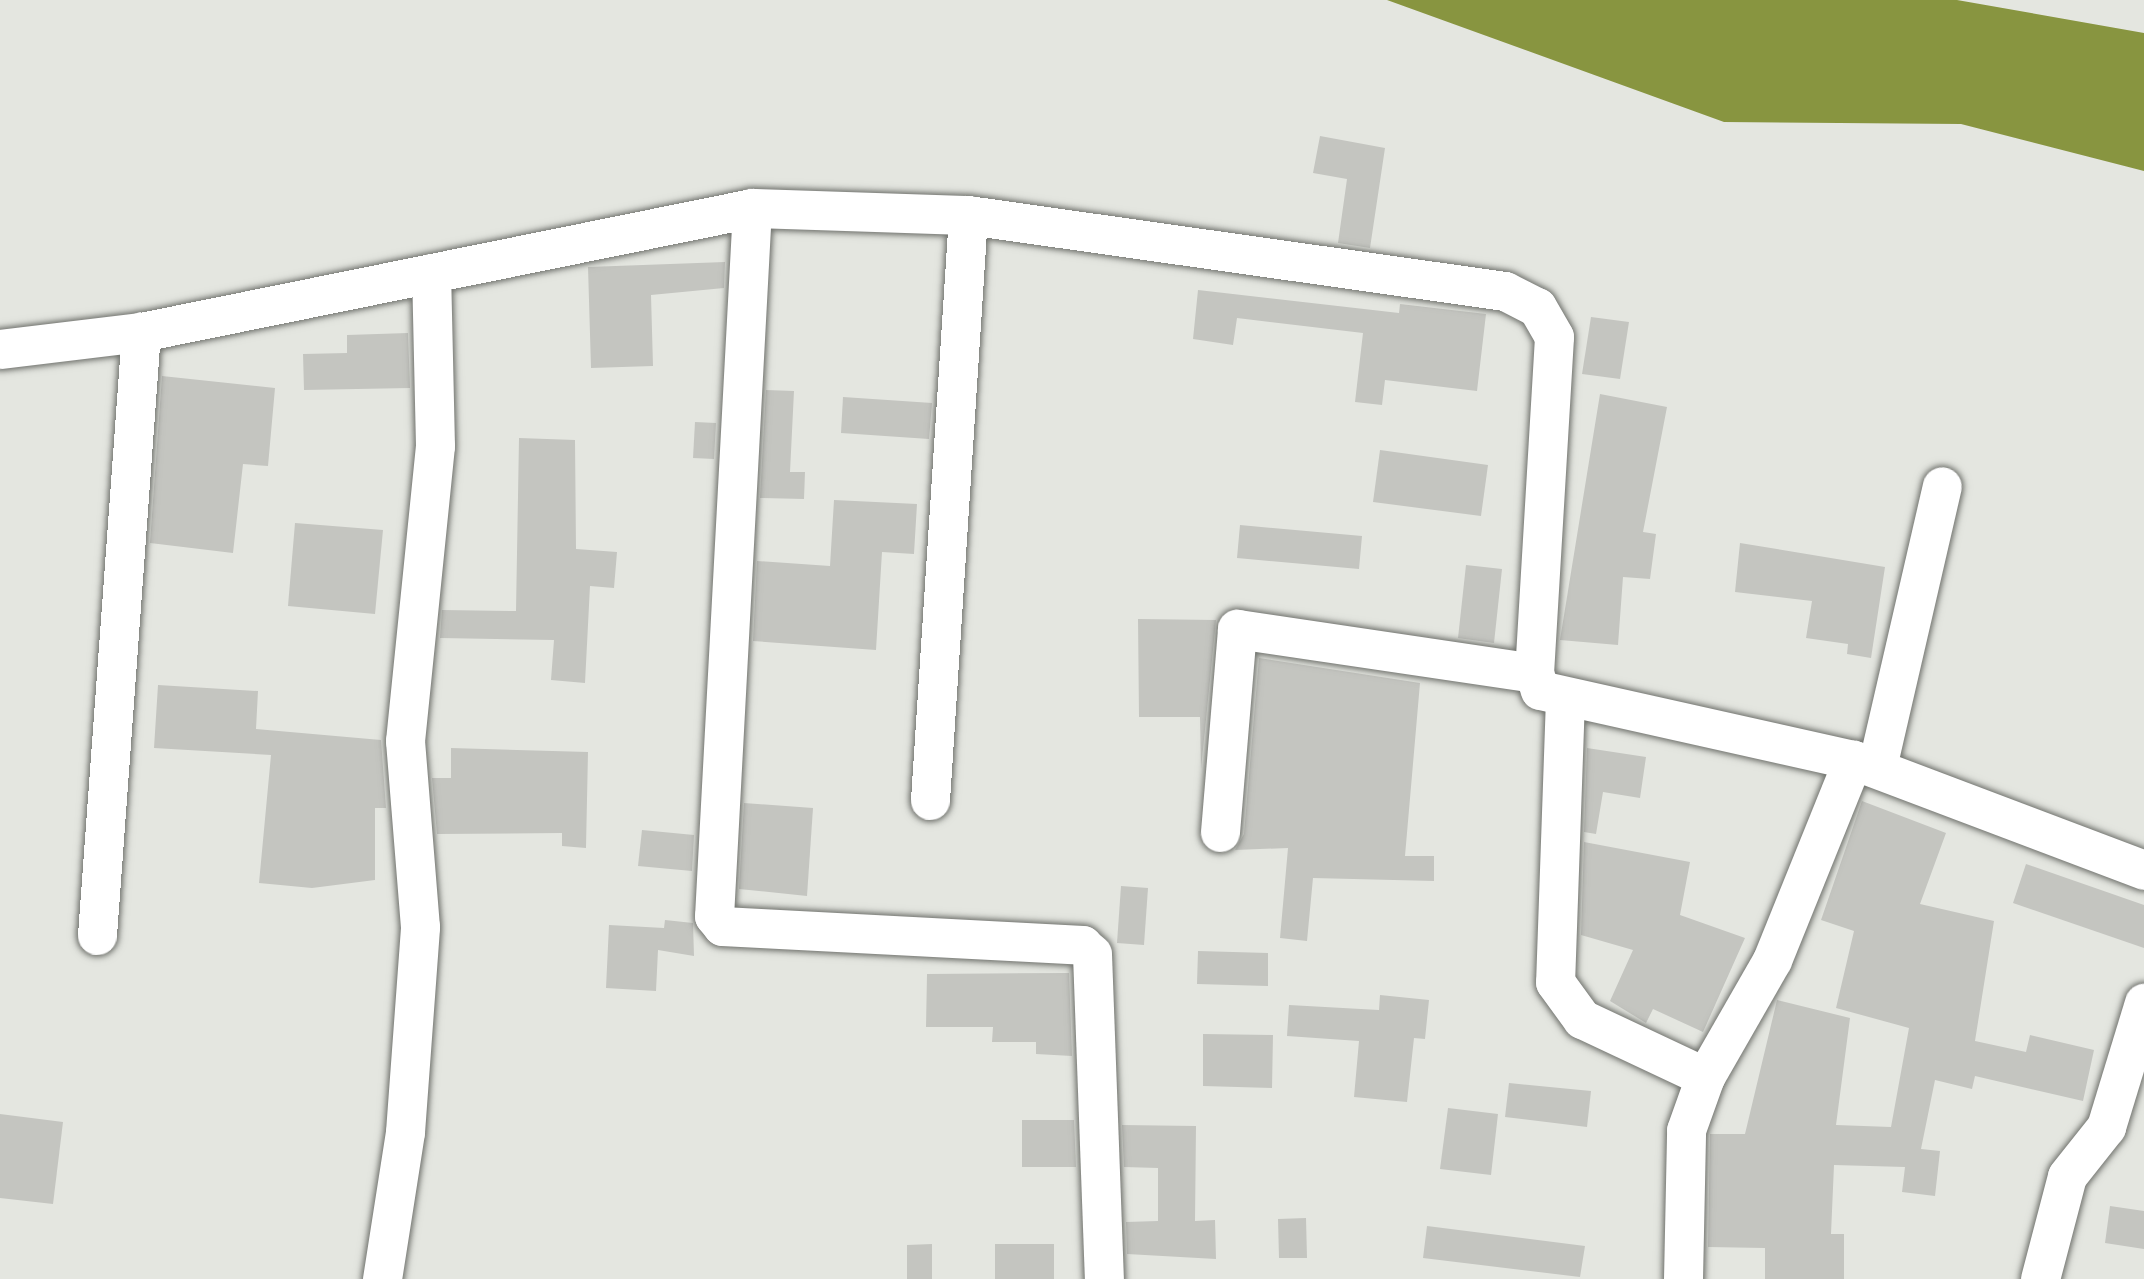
<!DOCTYPE html>
<style>
body{margin:0}
#map{position:relative;width:2144px;height:1279px;overflow:hidden;background:#e4e6e0;font-family:Poppins,sans-serif}
div>[style]{position:absolute}
[style*='--x']{left:calc(var(--x)*1px);top:calc(var(--y)*1px);width:calc(var(--w)*1px);rotate:calc(var(--a)*1deg)}
.water>*{inset:0;background:#889540}
.building>*{inset:0;background:#c4c5c0}
.roads{filter:drop-shadow(0 0 3px #70726d) drop-shadow(0 0 3px #70726d)}
.minor>*{height:39px;margin:-19.5px;padding:0 19.5px;transform-origin:19.5px;border-radius:19.5px;background:#fff}
span{translate:-50% -50%;white-space:nowrap;text-align:center;line-height:1.15;-webkit-text-stroke:12px #e4e6e0;paint-order:stroke}
</style>
<div id="map">
<div class="water">
<i style="clip-path:polygon(1387px 0,1957px 0,2144px 33px,2144px 171px,1961px 124px,1724px 122px)"></i>
</div>
<div class="building">
<i style="clip-path:polygon(1320px 136px,1385px 148px,1370px 248px,1338px 243px,1347px 179px,1313px 173px)"></i>
<i style="clip-path:polygon(725px 262px,724px 288px,651px 295px,653px 366px,591px 368px,588px 267px)"></i>
<i style="clip-path:polygon(1198px 290px,1399px 313px,1400px 304px,1486px 314px,1477px 391px,1385px 380px,1382px 405px,1355px 402px,1363px 333px,1237px 318px,1233px 345px,1193px 339px)"></i>
<i style="clip-path:polygon(1591px 317px,1629px 322px,1620px 379px,1582px 374px)"></i>
<i style="clip-path:polygon(408px 333px,410px 388px,304px 390px,303px 354px,347px 353px,347px 335px)"></i>
<i style="clip-path:polygon(162px 376px,275px 388px,268px 466px,243px 464px,233px 553px,150px 543px)"></i>
<i style="clip-path:polygon(766px 390px,794px 391px,790px 472px,805px 472px,804px 499px,760px 498px)"></i>
<i style="clip-path:polygon(1600px 394px,1667px 407px,1643px 532px,1656px 534px,1650px 579px,1623px 577px,1618px 645px,1560px 640px)"></i>
<i style="clip-path:polygon(843px 397px,932px 403px,929px 439px,841px 433px)"></i>
<i style="clip-path:polygon(695px 422px,716px 423px,714px 459px,693px 458px)"></i>
<i style="clip-path:polygon(519px 438px,575px 440px,576px 549px,617px 552px,614px 588px,590px 586px,585px 683px,551px 680px,554px 640px,440px 638px,442px 610px,516px 611px)"></i>
<i style="clip-path:polygon(1380px 450px,1488px 465px,1481px 516px,1373px 502px)"></i>
<i style="clip-path:polygon(834px 500px,917px 504px,914px 554px,882px 552px,876px 650px,753px 641px,757px 561px,830px 566px)"></i>
<i style="clip-path:polygon(295px 523px,383px 530px,375px 614px,288px 606px)"></i>
<i style="clip-path:polygon(1240px 525px,1362px 536px,1359px 569px,1237px 558px)"></i>
<i style="clip-path:polygon(1740px 543px,1885px 567px,1871px 658px,1847px 654px,1848px 644px,1806px 638px,1812px 601px,1735px 592px)"></i>
<i style="clip-path:polygon(1466px 565px,1502px 569px,1494px 643px,1458px 638px)"></i>
<i style="clip-path:polygon(1138px 619px,1216px 620px,1201px 769px,1200px 717px,1139px 717px)"></i>
<i style="clip-path:polygon(1259px 658px,1420px 683px,1405px 856px,1434px 856px,1434px 881px,1313px 878px,1307px 941px,1280px 938px,1288px 848px,1235px 850px,1244px 834px)"></i>
<i style="clip-path:polygon(158px 685px,258px 691px,256px 729px,381px 740px,386px 808px,375px 808px,375px 880px,312px 888px,259px 883px,271px 755px,154px 748px)"></i>
<i style="clip-path:polygon(451px 748px,588px 752px,586px 848px,562px 846px,562px 833px,437px 834px,432px 778px,451px 778px)"></i>
<i style="clip-path:polygon(1587px 748px,1646px 757px,1640px 798px,1603px 792px,1596px 834px,1584px 832px)"></i>
<i style="clip-path:polygon(1862px 801px,1946px 833px,1920px 904px,1994px 921px,1975px 1041px,2026px 1052px,2030px 1035px,2094px 1050px,2083px 1101px,1975px 1076px,1972px 1089px,1935px 1080px,1921px 1149px,1940px 1151px,1935px 1196px,1902px 1192px,1905px 1167px,1834px 1165px,1831px 1234px,1844px 1234px,1844px 1279px,1765px 1279px,1765px 1248px,1708px 1247px,1710px 1134px,1745px 1134px,1777px 1000px,1850px 1018px,1836px 1125px,1891px 1127px,1909px 1028px,1836px 1008px,1854px 931px,1821px 920px)"></i>
<i style="clip-path:polygon(744px 803px,813px 808px,807px 896px,739px 889px)"></i>
<i style="clip-path:polygon(642px 830px,694px 835px,692px 871px,638px 866px)"></i>
<i style="clip-path:polygon(1584px 842px,1690px 862px,1680px 915px,1745px 938px,1703px 1032px,1653px 1009px,1646px 1023px,1610px 1001px,1633px 950px,1581px 935px)"></i>
<i style="clip-path:polygon(2026px 864px,2144px 905px,2144px 948px,2013px 903px)"></i>
<i style="clip-path:polygon(1121px 886px,1148px 888px,1144px 945px,1117px 943px)"></i>
<i style="clip-path:polygon(665px 920px,693px 923px,694px 956px,658px 950px,656px 991px,606px 988px,609px 925px,664px 928px)"></i>
<i style="clip-path:polygon(1198px 951px,1268px 953px,1268px 986px,1197px 984px)"></i>
<i style="clip-path:polygon(1069px 973px,1072px 1056px,1036px 1054px,1036px 1042px,992px 1042px,993px 1027px,926px 1027px,927px 974px)"></i>
<i style="clip-path:polygon(1380px 995px,1429px 1000px,1425px 1039px,1414px 1038px,1407px 1102px,1354px 1097px,1359px 1041px,1287px 1036px,1289px 1005px,1379px 1010px)"></i>
<i style="clip-path:polygon(1203px 1034px,1273px 1035px,1272px 1088px,1203px 1086px)"></i>
<i style="clip-path:polygon(1509px 1083px,1591px 1091px,1587px 1127px,1505px 1117px)"></i>
<i style="clip-path:polygon(1448px 1108px,1498px 1114px,1491px 1175px,1440px 1169px)"></i>
<i style="clip-path:polygon(0 1114px,63px 1122px,53px 1204px,0 1198px)"></i>
<i style="clip-path:polygon(1022px 1120px,1074px 1120px,1076px 1167px,1022px 1167px)"></i>
<i style="clip-path:polygon(1122px 1125px,1196px 1126px,1195px 1221px,1215px 1220px,1216px 1259px,1127px 1254px,1126px 1222px,1158px 1221px,1158px 1168px,1124px 1167px)"></i>
<i style="clip-path:polygon(2110px 1206px,2144px 1211px,2144px 1249px,2105px 1243px)"></i>
<i style="clip-path:polygon(1306px 1218px,1307px 1258px,1279px 1258px,1278px 1219px)"></i>
<i style="clip-path:polygon(1427px 1226px,1585px 1246px,1580px 1277px,1423px 1258px)"></i>
<i style="clip-path:polygon(932px 1244px,932px 1279px,907px 1279px,907px 1245px)"></i>
<i style="clip-path:polygon(995px 1244px,1054px 1244px,1054px 1279px,995px 1279px)"></i>
</div>
<div class="roads">
<div class="minor">
<i style="--x:752;--y:208;--w:709;--a:93.07"></i>
<i style="--x:714;--y:916;--w:13;--a:51"></i>
<i style="--x:722;--y:926;--w:361;--a:3"></i>
<i style="--x:1082;--y:945;--w:13;--a:42"></i>
<i style="--x:1092;--y:954;--w:325;--a:87.9"></i>
<i style="--x:0;--y:349;--w:142;--a:-6.9"></i>
<i style="--x:141;--y:332;--w:623;--a:-11.47"></i>
<i style="--x:752;--y:208;--w:216;--a:1.9"></i>
<i style="--x:968;--y:215;--w:542;--a:8.06"></i>
<i style="--x:1505;--y:291;--w:36;--a:27"></i>
<i style="--x:1537;--y:307;--w:34;--a:60"></i>
<i style="--x:1554;--y:337;--w:337;--a:93.4"></i>
<i style="--x:1534;--y:673;--w:18;--a:71"></i>
<i style="--x:1540;--y:690;--w:321;--a:12.6"></i>
<i style="--x:1853;--y:760;--w:311;--a:20.7"></i>
<i style="--x:1565;--y:698;--w:284;--a:92"></i>
<i style="--x:1555;--y:982;--w:46;--a:53.9"></i>
<i style="--x:1582;--y:1019;--w:136;--a:25.2"></i>
<i style="--x:1877;--y:767;--w:288;--a:-77"></i>
<i style="--x:930;--y:800;--w:586;--a:-86.28"></i>
<i style="--x:1220;--y:832;--w:204;--a:-85.2"></i>
<i style="--x:1237;--y:629;--w:300;--a:8.4"></i>
<i style="--x:97;--y:935;--w:605;--a:-85.83"></i>
<i style="--x:382;--y:1279;--w:149;--a:-81.1"></i>
<i style="--x:405;--y:1132;--w:206;--a:-85.8"></i>
<i style="--x:420;--y:927;--w:187;--a:-94.6"></i>
<i style="--x:405;--y:741;--w:297;--a:-84.2"></i>
<i style="--x:435;--y:446;--w:173;--a:-91.3"></i>
<i style="--x:1683;--y:1279;--w:149;--a:-88.8"></i>
<i style="--x:1686;--y:1130;--w:56;--a:-70.3"></i>
<i style="--x:1705;--y:1077;--w:135;--a:-60.2"></i>
<i style="--x:1772;--y:960;--w:216;--a:-68"></i>
<i style="--x:2040;--y:1279;--w:106;--a:-75.3"></i>
<i style="--x:2067;--y:1176;--w:63;--a:-51.5"></i>
<i style="--x:2106;--y:1127;--w:130;--a:-73"></i>
</div>
</div>
</div>
